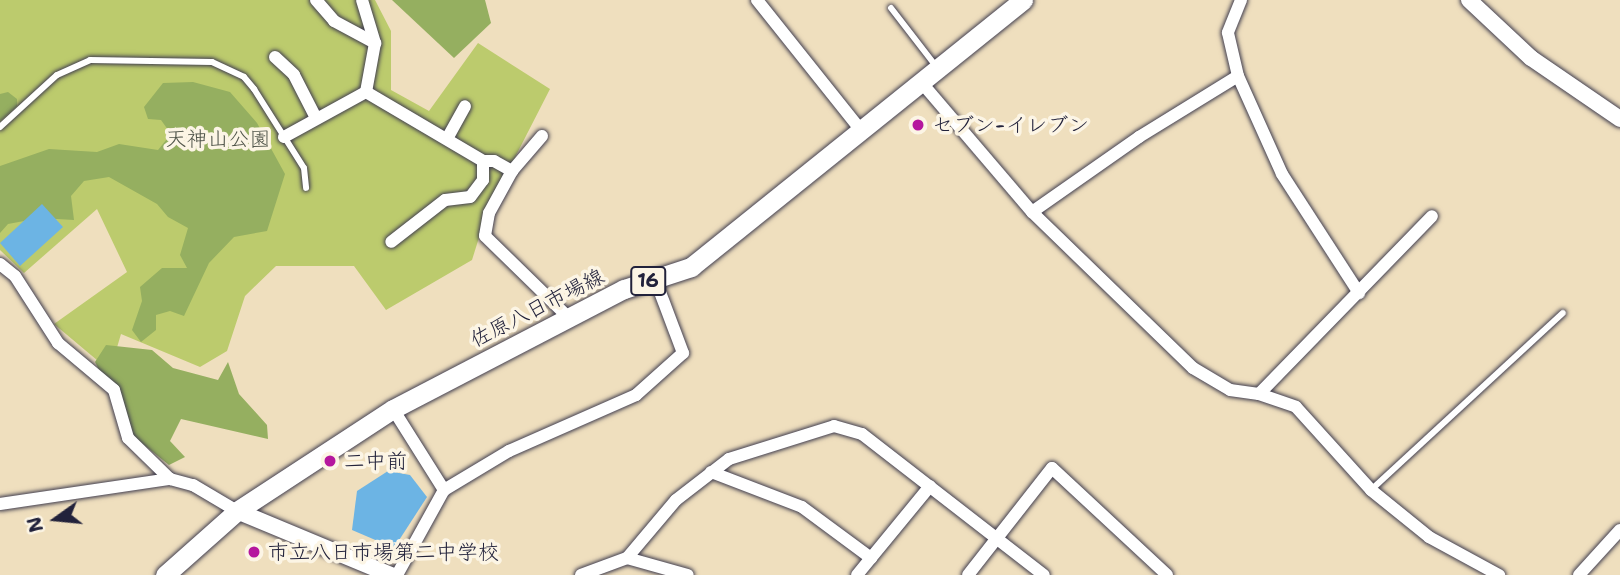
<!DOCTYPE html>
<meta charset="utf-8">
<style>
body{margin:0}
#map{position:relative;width:1620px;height:575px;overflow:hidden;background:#efdfbe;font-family:"Shantell Sans","Klee One",sans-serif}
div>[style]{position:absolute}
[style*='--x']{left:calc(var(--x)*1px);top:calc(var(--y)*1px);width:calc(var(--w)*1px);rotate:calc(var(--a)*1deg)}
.green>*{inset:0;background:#bccb6d}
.forest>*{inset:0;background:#95af60}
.water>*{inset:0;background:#6cb4e4}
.roads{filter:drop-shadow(0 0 2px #413e4f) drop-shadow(0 0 2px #413e4f)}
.service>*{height:6px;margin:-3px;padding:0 3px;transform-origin:3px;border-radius:3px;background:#fff}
.minor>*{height:12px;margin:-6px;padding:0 6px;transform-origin:6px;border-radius:6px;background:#fff}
.tertiary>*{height:16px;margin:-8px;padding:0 8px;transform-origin:8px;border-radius:8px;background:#fff}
.primary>*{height:19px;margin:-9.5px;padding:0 9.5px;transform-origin:9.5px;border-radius:9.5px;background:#fff}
.dots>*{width:19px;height:19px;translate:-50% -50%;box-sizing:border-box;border:4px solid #fcf5e5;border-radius:50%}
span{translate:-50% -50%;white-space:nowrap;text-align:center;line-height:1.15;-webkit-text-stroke:7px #fcf5e5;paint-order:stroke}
.shield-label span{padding:2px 5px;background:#fcf5e5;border:2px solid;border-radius:5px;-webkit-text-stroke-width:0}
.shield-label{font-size:19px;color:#22223b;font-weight:700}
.poi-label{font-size:21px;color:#22223b}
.left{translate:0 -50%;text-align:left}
.park-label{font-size:21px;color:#50554a}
.street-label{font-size:21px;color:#22223b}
.north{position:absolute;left:21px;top:484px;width:70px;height:70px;-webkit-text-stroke:5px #fcf5e5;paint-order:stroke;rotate:255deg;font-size:19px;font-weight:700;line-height:28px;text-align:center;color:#22223b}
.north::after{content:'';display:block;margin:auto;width:24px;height:32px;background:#22223b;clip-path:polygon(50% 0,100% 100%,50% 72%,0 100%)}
</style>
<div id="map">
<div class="green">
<i style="clip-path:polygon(0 0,375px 0,391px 31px,391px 90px,429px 111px,478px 43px,550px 89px,487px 212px,472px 260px,386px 310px,354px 266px,276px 266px,245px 296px,227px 351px,200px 367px,121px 334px,110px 371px,54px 324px,127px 272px,97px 209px,24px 273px,0 250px)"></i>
</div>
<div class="forest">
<i style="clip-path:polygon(392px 0,485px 0,491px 23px,454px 58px)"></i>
<i style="clip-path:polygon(193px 82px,230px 92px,257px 123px,285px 174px,267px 231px,234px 237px,209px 263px,184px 316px,170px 311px,156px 315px,156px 330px,141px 342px,132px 330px,142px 301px,140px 287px,162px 268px,187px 268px,180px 255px,188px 228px,168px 217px,157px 204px,109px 177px,84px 181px,71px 196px,74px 220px,40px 218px,8px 224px,0 233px,0 166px,49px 149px,97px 152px,119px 144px,158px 150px,171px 134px,161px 120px,148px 119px,144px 107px,163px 83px)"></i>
<i style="clip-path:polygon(8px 92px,17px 99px,17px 106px,0 121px,0 94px)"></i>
<i style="clip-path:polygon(106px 345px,152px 350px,173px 368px,218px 380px,228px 362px,239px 394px,267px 425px,268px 439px,181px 419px,170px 441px,185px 457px,169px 465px,133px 436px,95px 362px)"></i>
</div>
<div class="water">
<i style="clip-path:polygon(42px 204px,63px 227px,20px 266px,0 243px)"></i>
<i style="clip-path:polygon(388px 471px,410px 475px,427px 497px,394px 548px,352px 530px,357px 491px)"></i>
</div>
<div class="roads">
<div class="service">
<i style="--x:891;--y:8;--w:72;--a:52.3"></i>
<i style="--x:0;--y:127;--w:77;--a:-42.4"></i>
<i style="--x:57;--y:75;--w:36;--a:-24"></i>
<i style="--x:90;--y:60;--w:122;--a:0.9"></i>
<i style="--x:212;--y:62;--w:35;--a:25"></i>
<i style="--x:244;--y:77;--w:16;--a:50"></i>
<i style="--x:254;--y:89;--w:93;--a:57.7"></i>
<i style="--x:304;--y:168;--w:20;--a:84"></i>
<i style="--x:1371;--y:490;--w:261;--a:-42.7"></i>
</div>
<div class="minor">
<i style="--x:316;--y:0;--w:28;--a:49"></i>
<i style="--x:334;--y:21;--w:47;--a:28.2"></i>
<i style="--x:362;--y:0;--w:45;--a:73.2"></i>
<i style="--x:375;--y:43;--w:50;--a:100.4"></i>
<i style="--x:757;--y:0;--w:165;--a:51.4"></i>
<i style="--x:1241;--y:0;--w:35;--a:112"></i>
<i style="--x:1228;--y:33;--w:44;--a:76.9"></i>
<i style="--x:1238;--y:76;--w:107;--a:65.8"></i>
<i style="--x:1282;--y:174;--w:142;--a:57.1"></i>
<i style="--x:275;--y:57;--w:26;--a:43"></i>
<i style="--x:294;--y:75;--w:48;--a:62.9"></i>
<i style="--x:921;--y:82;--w:171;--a:49.5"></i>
<i style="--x:1032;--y:212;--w:224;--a:44.1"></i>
<i style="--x:1193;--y:368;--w:43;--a:30.7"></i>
<i style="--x:1230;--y:390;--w:29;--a:8"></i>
<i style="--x:1259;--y:394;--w:39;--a:19"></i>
<i style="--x:1296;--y:407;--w:112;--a:47.9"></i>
<i style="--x:1371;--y:490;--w:75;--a:39"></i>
<i style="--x:1429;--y:537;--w:80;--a:28.5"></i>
<i style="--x:366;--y:92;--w:136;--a:30.5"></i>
<i style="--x:483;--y:161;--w:19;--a:90"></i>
<i style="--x:483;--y:180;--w:21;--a:127"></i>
<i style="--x:470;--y:197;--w:25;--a:173"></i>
<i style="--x:445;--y:200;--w:68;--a:142.1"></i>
<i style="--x:542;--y:136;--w:46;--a:130.6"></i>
<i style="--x:512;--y:171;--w:48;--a:118.7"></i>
<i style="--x:489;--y:213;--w:23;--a:100"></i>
<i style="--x:485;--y:236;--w:116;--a:44.3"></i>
<i style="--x:284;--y:137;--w:94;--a:-28.8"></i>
<i style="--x:448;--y:137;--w:35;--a:-61"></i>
<i style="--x:483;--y:161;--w:11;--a:0"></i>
<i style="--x:494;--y:161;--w:21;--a:29"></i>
<i style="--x:1032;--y:212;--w:131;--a:-35"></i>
<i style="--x:1139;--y:137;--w:116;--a:-31.6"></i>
<i style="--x:0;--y:264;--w:19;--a:39"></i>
<i style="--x:15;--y:276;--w:80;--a:57.3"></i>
<i style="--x:58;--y:343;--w:73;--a:40"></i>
<i style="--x:114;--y:390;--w:50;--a:73.7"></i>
<i style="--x:128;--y:438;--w:59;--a:44.3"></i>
<i style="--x:170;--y:479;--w:24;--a:15"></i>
<i style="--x:193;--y:485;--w:51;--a:30.6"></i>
<i style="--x:1259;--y:394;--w:248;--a:-45.8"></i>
<i style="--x:393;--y:409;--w:96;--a:57.8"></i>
<i style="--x:711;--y:472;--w:97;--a:21"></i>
<i style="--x:802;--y:507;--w:86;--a:36.5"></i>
<i style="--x:0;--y:504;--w:172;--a:-8.4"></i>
<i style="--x:627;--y:558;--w:63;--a:15.6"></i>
<i style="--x:397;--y:575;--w:97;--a:-61.1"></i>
<i style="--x:444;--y:490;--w:76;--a:-31"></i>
<i style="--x:509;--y:451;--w:139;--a:-23.8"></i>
<i style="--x:636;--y:395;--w:63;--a:-41.8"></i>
<i style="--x:683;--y:353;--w:79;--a:-110.7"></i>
<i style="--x:581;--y:575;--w:49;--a:-20.3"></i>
<i style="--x:627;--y:558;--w:76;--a:-49.8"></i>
<i style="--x:676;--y:500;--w:67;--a:-37.7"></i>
<i style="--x:729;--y:459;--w:110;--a:-17.4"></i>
<i style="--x:834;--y:426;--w:29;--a:16"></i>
<i style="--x:862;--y:434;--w:230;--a:37.8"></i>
<i style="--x:857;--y:575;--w:115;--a:-50.6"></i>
<i style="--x:968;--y:575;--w:136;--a:-51.9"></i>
<i style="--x:1052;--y:468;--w:157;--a:42.9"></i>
<i style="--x:1579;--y:575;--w:61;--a:-47.7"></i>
</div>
<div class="tertiary">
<i style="--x:1469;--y:0;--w:85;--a:43.1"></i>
<i style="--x:1531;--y:58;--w:108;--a:34.4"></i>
<i style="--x:237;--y:511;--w:167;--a:22.6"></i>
</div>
<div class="primary">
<i style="--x:165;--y:575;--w:96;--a:-41.6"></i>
<i style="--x:237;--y:511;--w:186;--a:-33.2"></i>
<i style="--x:393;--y:409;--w:260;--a:-27.5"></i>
<i style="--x:624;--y:289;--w:71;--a:-18.2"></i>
<i style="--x:691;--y:267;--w:426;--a:-38.8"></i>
</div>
</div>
<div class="dots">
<i style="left:918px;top:125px;background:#b5179e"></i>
<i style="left:330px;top:461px;background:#b5179e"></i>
<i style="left:254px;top:552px;background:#b5179e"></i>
</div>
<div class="shield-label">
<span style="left:648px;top:281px">16</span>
</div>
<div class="poi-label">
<span class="left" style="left:932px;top:125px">セブン-イレブン</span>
<span class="left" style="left:344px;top:461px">二中前</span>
<span class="left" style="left:268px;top:552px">市立八日市場第二中学校</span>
</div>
<div class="park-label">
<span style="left:218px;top:139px">天神山公園</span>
</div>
<div class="street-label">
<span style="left:537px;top:308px;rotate:-27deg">佐原八日市場線</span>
</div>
<div class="north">N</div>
</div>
